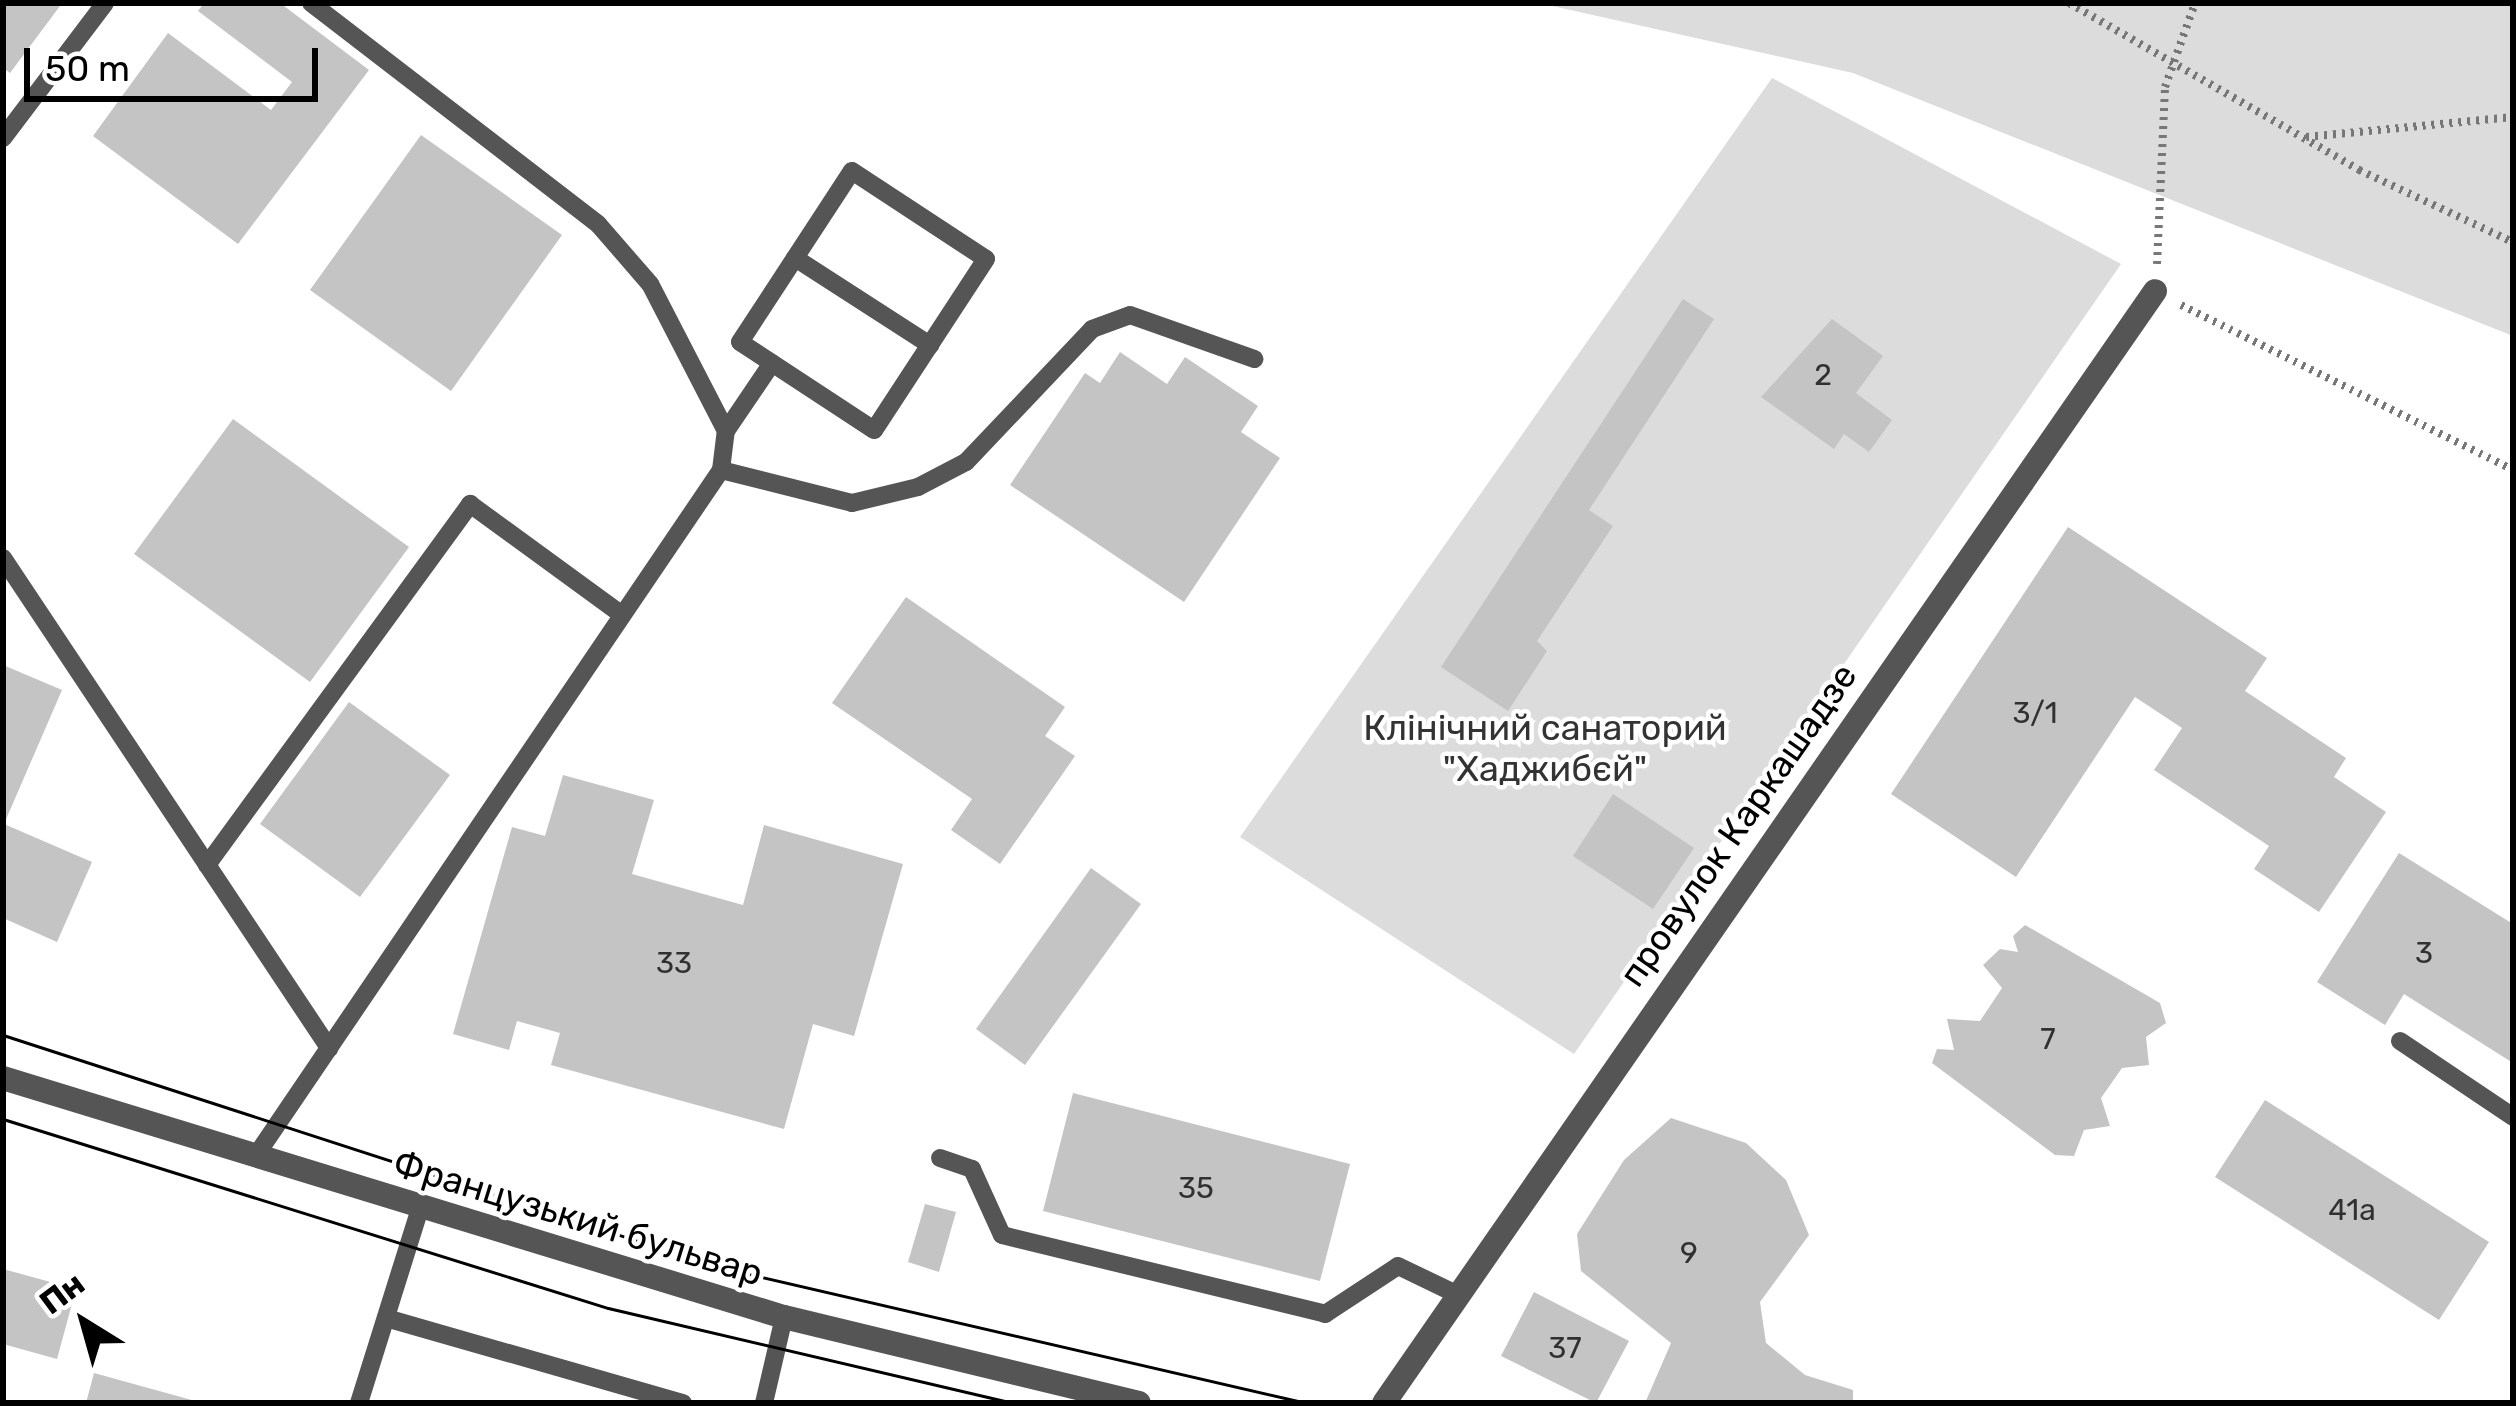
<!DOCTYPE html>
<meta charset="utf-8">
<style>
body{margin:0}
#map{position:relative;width:2516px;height:1406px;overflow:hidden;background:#fff;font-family:Rubik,sans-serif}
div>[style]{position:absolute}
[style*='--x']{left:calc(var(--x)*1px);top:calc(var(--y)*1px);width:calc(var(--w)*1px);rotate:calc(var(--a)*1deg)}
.green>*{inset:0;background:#dcdcdc}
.building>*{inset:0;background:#c4c4c4}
.path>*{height:8px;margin-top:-4px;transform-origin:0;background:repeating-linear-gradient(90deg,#777 0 3px,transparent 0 9px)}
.service>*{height:18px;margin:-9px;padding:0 9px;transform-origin:9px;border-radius:9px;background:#555}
.minor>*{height:24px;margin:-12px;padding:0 12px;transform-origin:12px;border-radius:12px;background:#555}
.tertiary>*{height:24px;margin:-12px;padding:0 12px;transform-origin:12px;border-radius:12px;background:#555}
.tram>*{height:3px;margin:-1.5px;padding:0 1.5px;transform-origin:1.5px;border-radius:1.5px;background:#000}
span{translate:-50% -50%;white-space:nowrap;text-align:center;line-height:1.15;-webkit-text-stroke:9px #fff;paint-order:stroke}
.number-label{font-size:30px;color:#313131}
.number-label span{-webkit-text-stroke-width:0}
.park-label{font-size:36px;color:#333}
.street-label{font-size:36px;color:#000}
.frame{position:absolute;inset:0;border:6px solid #000;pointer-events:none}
.north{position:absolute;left:24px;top:1262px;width:120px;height:120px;-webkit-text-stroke:9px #fff;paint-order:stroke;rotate:323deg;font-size:33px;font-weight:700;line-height:48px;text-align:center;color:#000}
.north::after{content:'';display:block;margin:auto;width:42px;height:54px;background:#000;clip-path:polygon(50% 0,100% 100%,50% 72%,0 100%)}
.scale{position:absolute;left:24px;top:48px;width:294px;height:54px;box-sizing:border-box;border:6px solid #000;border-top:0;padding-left:15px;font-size:36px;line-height:42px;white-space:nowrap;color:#000;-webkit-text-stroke:9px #fff;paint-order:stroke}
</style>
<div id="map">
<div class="green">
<i style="clip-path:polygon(1539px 3px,2513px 3px,2513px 336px,1853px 73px)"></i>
<i style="clip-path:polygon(1772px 78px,2121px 264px,1574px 1054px,1240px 837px)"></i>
</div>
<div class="building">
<i style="clip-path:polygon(3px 3px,60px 6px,10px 73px,3px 68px)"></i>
<i style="clip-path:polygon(204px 3px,280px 3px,369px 70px,238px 244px,93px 136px,168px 33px,271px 110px,292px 82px,198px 11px)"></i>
<i style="clip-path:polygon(421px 135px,562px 235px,451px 391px,310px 290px)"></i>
<i style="clip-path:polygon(1683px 299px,1714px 319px,1589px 510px,1613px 526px,1537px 641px,1547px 651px,1508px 711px,1441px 667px)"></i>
<i style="clip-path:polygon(1832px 319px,1883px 356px,1856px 393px,1892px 420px,1869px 452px,1844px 434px,1834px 449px,1761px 397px)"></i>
<i style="clip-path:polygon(1120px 352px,1167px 384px,1185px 357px,1258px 406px,1241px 432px,1280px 458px,1184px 602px,1010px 485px,1085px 373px,1100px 383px)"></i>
<i style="clip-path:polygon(233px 419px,409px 547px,310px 682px,134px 554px)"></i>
<i style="clip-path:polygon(2068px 527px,2267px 658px,2245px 691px,2346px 758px,2334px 777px,2386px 812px,2319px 912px,2254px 869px,2269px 846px,2154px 770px,2182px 728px,2135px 697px,2016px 877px,1891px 794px)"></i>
<i style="clip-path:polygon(906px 597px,1065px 707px,1045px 736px,1075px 756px,1000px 864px,951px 830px,972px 799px,832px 703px)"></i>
<i style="clip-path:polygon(3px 665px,62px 690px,4px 824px,92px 862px,57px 942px,3px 918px)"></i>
<i style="clip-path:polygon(349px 702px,450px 775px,360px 897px,260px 824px)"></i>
<i style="clip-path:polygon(563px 775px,654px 800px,632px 874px,743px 905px,764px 825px,903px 864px,854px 1036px,813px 1024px,784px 1129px,551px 1065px,560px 1033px,517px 1021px,509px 1050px,453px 1034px,512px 827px,545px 836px)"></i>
<i style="clip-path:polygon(1613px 794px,1694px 848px,1653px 909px,1573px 856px)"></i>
<i style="clip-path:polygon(2399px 853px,2513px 924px,2513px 1063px,2404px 994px,2385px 1025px,2317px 982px)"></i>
<i style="clip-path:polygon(1091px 868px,1141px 904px,1025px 1065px,976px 1029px)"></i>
<i style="clip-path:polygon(2025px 925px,2160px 1003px,2166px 1023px,2146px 1037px,2149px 1065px,2122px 1068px,2101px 1098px,2110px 1126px,2084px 1130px,2074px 1156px,2055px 1155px,1932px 1063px,1937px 1049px,1954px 1050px,1947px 1019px,1980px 1021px,2002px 988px,1983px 965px,2000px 949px,2018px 952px,2013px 936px)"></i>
<i style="clip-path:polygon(1073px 1093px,1350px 1164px,1320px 1281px,1043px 1211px)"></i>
<i style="clip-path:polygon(2265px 1100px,2489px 1242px,2439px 1320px,2215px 1177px)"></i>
<i style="clip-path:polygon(1671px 1118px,1746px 1143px,1786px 1180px,1809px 1235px,1760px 1302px,1766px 1343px,1805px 1375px,1853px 1390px,1853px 1403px,1645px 1403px,1671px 1343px,1581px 1271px,1577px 1234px,1624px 1160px)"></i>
<i style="clip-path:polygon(925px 1204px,956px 1212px,939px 1272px,908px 1262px)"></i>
<i style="clip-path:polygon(3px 1269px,76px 1289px,57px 1359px,3px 1344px)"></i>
<i style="clip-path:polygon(1534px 1292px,1629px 1341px,1596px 1403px,1501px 1356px)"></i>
<i style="clip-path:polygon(94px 1373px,199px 1402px,199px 1403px,86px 1403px)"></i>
</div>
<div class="path">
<i style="--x:2069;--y:3;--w:335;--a:29.9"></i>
<i style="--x:2359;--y:170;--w:170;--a:25.1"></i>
<i style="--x:2306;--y:137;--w:208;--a:-5.5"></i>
<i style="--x:2157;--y:264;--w:177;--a:-87.4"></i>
<i style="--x:2165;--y:87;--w:89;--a:-70.3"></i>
<i style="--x:2181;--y:305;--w:371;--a:26.4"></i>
</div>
<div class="service">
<i style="--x:3;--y:138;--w:169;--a:-52.9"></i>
<i style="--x:852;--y:171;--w:160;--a:33.3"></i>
<i style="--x:986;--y:259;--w:204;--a:123.2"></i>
<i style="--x:874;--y:430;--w:160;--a:-146.7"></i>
<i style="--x:740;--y:342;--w:204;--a:-56.8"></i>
<i style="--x:795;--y:258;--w:161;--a:32.8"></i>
<i style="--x:726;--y:431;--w:82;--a:-55.9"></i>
<i style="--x:721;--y:470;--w:135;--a:14.1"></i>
<i style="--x:852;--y:503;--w:68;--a:-13.6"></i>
<i style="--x:918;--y:487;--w:54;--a:-27.5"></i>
<i style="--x:966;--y:462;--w:183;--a:-46.5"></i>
<i style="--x:1092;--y:329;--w:40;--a:-20.2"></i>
<i style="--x:1130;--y:315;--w:132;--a:19.5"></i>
<i style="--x:3;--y:558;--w:589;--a:56.36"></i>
<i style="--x:207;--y:865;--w:447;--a:-53.9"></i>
<i style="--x:470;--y:504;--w:188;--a:36.1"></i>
<i style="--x:2400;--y:1041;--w:136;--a:33.9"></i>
<i style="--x:255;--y:1157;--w:830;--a:-55.85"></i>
<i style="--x:721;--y:470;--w:39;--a:-83"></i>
<i style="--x:726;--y:431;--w:165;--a:-117.3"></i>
<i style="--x:650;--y:284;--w:79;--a:-130.9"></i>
<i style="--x:598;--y:224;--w:362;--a:-142.4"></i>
<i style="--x:940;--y:1158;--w:34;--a:19"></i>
<i style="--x:972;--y:1169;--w:72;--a:65.6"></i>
<i style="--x:1002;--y:1235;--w:333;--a:13.7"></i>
<i style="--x:1325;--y:1314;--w:87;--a:-33.3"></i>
<i style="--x:1398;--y:1266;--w:62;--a:25.7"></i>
<i style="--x:386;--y:1318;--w:309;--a:16"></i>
<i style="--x:359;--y:1403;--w:204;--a:-72.6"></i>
<i style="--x:764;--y:1403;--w:88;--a:-76.9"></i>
</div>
<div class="minor">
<i style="--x:1384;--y:1403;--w:1353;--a:-55.26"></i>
</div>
<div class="tertiary">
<i style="--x:3;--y:1078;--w:817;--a:17.02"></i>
<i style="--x:784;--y:1317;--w:365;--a:13.6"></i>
</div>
<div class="tram">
<i style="--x:3;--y:1035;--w:752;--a:17.98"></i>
<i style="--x:718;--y:1267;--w:604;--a:13.02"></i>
<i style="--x:3;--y:1119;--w:634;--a:17.35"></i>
<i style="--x:608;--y:1308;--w:415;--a:13.2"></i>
</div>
<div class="number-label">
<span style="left:1823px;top:375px">2</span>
<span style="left:2035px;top:713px">3/1</span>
<span style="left:2424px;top:953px">3</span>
<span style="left:674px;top:963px">33</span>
<span style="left:2048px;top:1039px">7</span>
<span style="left:1196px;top:1188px">35</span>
<span style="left:2352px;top:1210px">41а</span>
<span style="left:1689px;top:1253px">9</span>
<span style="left:1565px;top:1348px">37</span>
</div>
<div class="park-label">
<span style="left:1545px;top:748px">Клінічний санаторий<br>"Хаджибєй"</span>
</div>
<div class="street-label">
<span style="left:1738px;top:825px;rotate:-55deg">провулок Каркашадзе</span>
<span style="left:578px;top:1218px;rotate:17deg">Французький бульвар</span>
</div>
<div class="frame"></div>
<div class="north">Пн</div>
<div class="scale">50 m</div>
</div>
